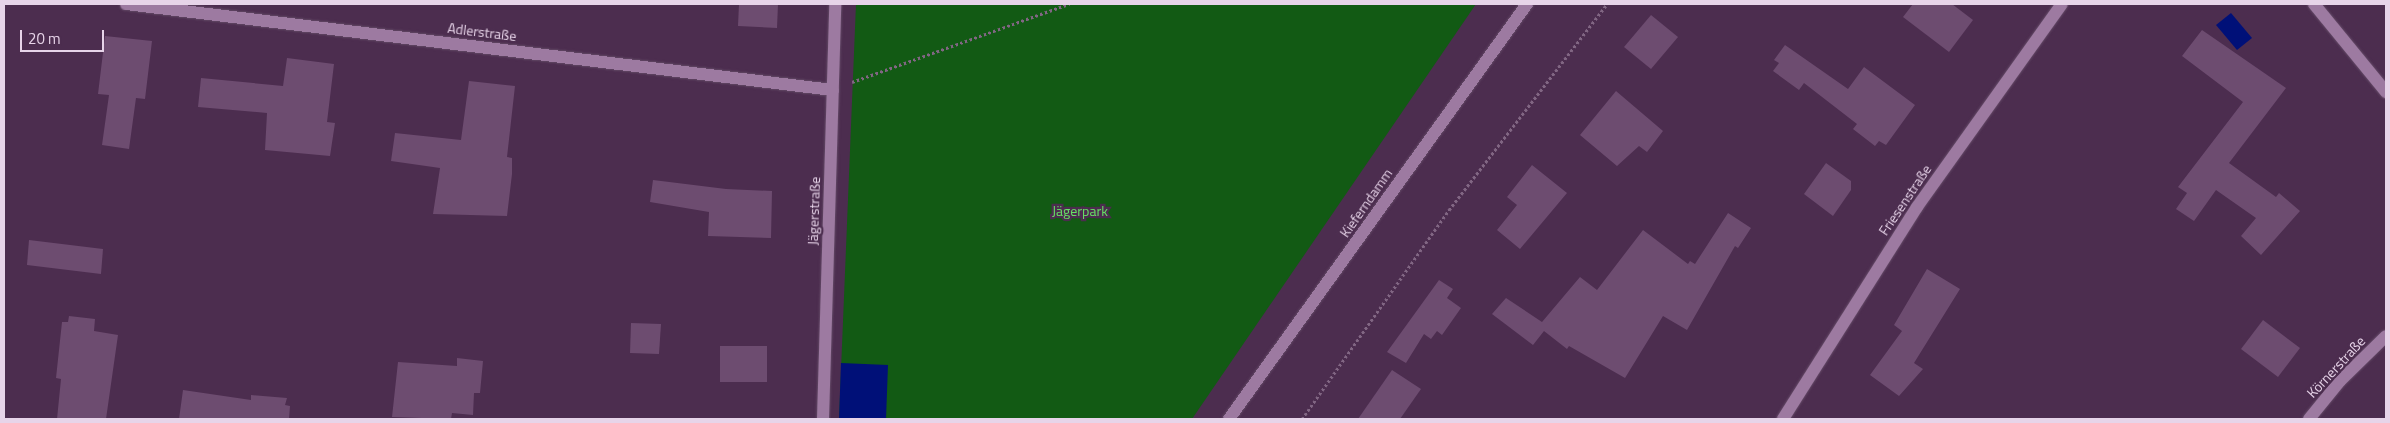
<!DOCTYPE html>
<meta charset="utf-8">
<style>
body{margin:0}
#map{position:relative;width:2390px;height:423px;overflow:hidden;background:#4c2d4f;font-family:"Titillium Web",sans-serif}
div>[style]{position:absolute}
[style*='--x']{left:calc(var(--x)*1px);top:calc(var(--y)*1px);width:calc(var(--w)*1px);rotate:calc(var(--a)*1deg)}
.green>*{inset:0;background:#125a14}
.water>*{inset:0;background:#001078}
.building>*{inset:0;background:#6d4c70}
.path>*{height:3px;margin-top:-1.5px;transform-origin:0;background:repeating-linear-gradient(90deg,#816683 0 2.5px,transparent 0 5px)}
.roads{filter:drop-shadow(0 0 1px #644a67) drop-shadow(0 0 1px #644a67)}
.minor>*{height:12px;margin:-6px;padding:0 6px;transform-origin:6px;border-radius:6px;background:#9d7aa1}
span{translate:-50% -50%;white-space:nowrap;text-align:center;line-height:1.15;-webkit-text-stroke:4.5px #4c2d4f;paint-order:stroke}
.street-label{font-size:14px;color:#e7d4e9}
.park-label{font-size:14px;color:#66e164}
.frame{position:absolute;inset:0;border:5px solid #e7d4e9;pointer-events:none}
.scale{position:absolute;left:20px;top:30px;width:84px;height:22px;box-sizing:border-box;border:2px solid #e7d4e9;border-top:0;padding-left:6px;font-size:15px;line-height:18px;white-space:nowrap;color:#e7d4e9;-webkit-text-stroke:4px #4c2d4f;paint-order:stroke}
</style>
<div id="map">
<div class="green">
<i style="clip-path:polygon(856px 4px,1476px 4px,1192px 419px,839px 419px)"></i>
</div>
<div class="water">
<i style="clip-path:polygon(2231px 13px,2252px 38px,2237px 50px,2216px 25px)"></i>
<i style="clip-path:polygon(841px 363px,888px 365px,886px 419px,839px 419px)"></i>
</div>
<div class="building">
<i style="clip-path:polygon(739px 4px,778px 4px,777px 28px,738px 26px)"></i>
<i style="clip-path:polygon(1913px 4px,1952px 4px,1973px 20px,1949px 52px,1903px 17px)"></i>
<i style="clip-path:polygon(1651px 15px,1678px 37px,1651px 69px,1624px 47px)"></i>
<i style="clip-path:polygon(2202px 30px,2286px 88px,2229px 163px,2276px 197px,2279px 193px,2300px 211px,2261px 255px,2241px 236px,2256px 218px,2216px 190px,2194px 221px,2176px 209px,2187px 193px,2178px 187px,2243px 102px,2182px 56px)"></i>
<i style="clip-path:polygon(105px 36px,152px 41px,145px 99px,136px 98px,129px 149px,102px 145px,109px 95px,98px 94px)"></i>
<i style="clip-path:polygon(1785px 45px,1848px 89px,1864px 67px,1915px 105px,1886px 145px,1879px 141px,1875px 146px,1853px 129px,1857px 124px,1804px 83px,1799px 90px,1773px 71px,1779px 63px,1774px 60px)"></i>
<i style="clip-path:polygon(287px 58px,334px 64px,327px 122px,335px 123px,330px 156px,265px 150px,267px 113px,198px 107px,201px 78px,283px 86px)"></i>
<i style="clip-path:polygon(469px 81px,515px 86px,507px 157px,512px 158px,512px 174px,507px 216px,433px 214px,440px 168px,391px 161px,395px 133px,461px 140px)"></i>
<i style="clip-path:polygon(1616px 91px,1663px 131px,1647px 152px,1639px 146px,1617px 166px,1580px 135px)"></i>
<i style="clip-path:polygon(1826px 163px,1851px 181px,1851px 190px,1833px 216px,1804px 194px)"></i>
<i style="clip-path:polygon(1532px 165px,1567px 193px,1520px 249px,1497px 230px,1517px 205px,1507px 197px)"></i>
<i style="clip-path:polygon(653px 180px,726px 189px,772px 191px,771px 238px,708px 236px,709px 212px,650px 202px)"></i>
<i style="clip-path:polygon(1728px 213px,1751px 228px,1738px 248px,1735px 246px,1687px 330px,1663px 316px,1625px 378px,1569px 346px,1567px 349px,1544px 331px,1533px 345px,1492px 314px,1506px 298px,1542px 322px,1580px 277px,1597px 290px,1643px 230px,1688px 264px,1690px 261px,1695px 264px)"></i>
<i style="clip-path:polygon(29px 240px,103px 249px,101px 274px,27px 265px)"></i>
<i style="clip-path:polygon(1927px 269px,1960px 289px,1914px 363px,1923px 369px,1899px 396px,1870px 375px,1902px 331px,1894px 325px)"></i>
<i style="clip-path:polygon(1439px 280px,1453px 289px,1447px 298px,1461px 308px,1442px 335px,1437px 331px,1431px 339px,1424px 334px,1406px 363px,1387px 352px)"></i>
<i style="clip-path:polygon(69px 316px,95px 319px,94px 331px,118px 335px,106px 419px,57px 419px,61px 379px,56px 378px,62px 322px,68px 322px)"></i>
<i style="clip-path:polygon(2263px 320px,2300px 348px,2278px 377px,2241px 349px)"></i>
<i style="clip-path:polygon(631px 323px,661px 324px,659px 354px,630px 353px)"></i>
<i style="clip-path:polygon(720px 346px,767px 346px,767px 382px,720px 382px)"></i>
<i style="clip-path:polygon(457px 358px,483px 361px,480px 393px,474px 393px,473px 415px,452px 413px,451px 419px,392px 417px,398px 362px,457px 366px)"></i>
<i style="clip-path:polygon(1392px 370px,1421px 389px,1400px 419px,1358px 419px)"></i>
<i style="clip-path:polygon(183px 390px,251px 400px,251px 395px,287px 398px,285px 405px,290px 406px,289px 419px,179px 419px)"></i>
</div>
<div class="path">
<i style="--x:852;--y:82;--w:231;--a:-19.8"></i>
<i style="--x:1302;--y:419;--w:256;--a:-54.9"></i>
<i style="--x:1449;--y:210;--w:260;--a:-52.5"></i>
</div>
<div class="roads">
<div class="minor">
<i style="--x:126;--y:4;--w:712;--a:6.94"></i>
<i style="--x:2314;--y:4;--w:114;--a:50.7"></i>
<i style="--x:823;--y:419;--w:415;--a:-88.3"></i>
<i style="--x:1229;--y:419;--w:511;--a:-54.32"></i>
<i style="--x:1783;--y:419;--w:251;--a:-57.7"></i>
<i style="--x:1917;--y:207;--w:249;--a:-54.5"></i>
<i style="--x:2309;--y:419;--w:49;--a:-50.8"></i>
<i style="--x:2340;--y:381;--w:64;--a:-44.4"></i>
</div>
</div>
<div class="street-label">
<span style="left:482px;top:32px;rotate:7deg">Adlerstraße</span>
<span style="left:1905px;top:200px;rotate:-56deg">Friesenstraße</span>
<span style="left:1366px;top:203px;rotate:-55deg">Kieferndamm</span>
<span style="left:814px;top:211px;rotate:-88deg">Jägerstraße</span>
<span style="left:2336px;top:367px;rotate:-47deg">Körnerstraße</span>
</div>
<div class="park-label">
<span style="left:1080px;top:211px">Jägerpark</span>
</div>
<div class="frame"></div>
<div class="scale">20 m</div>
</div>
